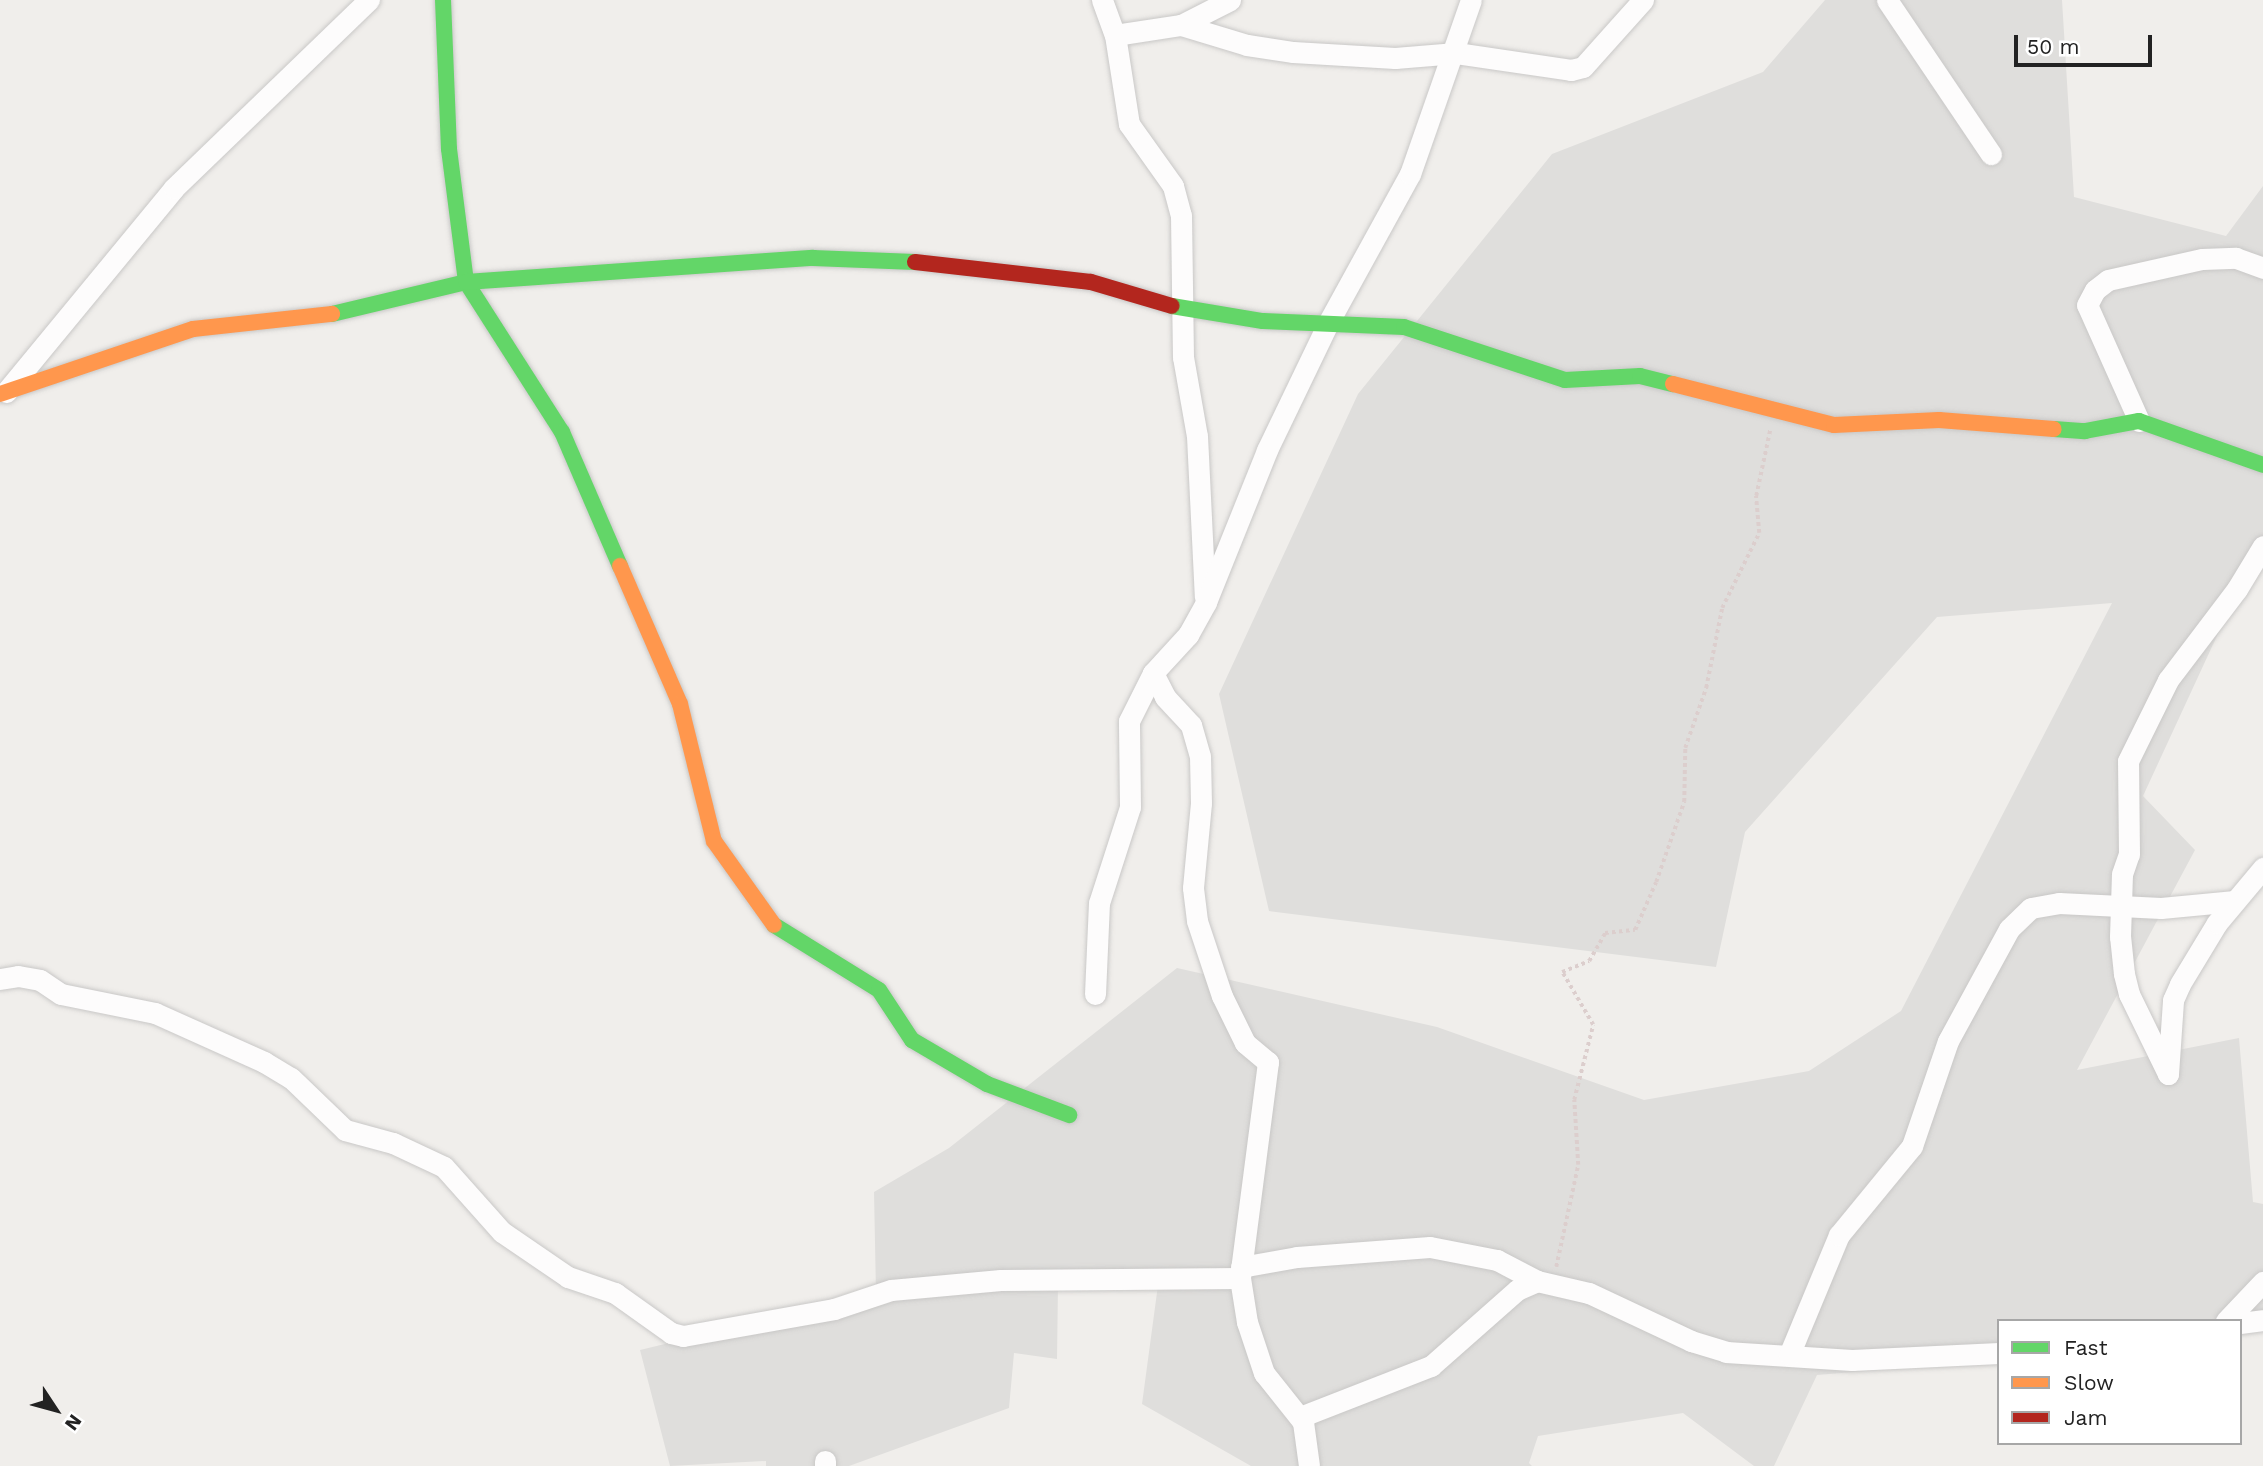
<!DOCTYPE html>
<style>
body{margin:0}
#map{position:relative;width:2263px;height:1466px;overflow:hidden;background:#f0eeeb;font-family:"Work Sans",sans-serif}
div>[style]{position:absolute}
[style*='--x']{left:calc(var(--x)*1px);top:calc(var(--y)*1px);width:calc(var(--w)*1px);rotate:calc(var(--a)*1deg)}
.residential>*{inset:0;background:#dfdedc}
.path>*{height:3.5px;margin-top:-1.75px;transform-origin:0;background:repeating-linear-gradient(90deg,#dccecd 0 3.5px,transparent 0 7px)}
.roads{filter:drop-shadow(0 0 2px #c9c8c7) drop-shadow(0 0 2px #c9c8c7)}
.street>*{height:21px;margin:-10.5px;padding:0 10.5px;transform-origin:10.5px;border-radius:10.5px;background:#fdfcfc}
.fast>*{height:16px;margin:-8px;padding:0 8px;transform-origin:8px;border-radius:8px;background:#63d668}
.slow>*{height:16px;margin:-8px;padding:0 8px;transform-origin:8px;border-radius:8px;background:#ff974d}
.jam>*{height:16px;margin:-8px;padding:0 8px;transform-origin:8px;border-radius:8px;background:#b3261e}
span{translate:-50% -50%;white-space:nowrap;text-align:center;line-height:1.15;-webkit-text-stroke:7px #fff;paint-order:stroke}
.legend{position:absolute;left:1997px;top:1319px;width:245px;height:126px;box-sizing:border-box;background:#fff;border:2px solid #a7a7a7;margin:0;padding:9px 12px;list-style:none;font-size:21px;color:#222}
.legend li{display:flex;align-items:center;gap:14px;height:35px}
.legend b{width:35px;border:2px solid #a7a7a7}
.north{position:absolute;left:21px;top:1375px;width:70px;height:70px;-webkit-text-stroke:5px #fff;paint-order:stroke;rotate:126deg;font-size:19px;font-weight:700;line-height:28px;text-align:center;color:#222}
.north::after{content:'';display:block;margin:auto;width:24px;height:32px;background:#222;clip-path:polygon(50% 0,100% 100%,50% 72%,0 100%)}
.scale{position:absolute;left:2014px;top:35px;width:138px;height:32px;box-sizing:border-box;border:4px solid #222;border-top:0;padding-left:9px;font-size:21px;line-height:24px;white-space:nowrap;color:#222;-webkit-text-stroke:5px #fff;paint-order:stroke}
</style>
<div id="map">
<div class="residential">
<i style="clip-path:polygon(1825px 0,2062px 0,2074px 197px,2226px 236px,2263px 186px,2263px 555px,2228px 612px,2143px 796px,2195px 850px,2077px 1070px,2239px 1038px,2253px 1202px,2263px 1204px,2263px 1329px,2240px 1321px,1999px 1321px,1999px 1360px,1817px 1375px,1774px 1466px,1754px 1466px,1683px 1413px,1538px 1436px,1529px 1463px,1532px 1466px,1251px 1466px,1142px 1404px,1158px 1285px,1058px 1285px,1057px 1359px,1014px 1353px,1009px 1408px,849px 1466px,766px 1466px,766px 1461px,670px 1466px,640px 1350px,876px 1293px,874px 1192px,949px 1148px,1177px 968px,1437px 1027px,1644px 1100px,1809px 1071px,1901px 1011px,2112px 603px,1937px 617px,1745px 832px,1716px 967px,1269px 911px,1219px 694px,1358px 394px,1552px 154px,1763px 72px)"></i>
</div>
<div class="path">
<i style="--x:1556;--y:1267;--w:104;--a:-77.8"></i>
<i style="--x:1578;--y:1165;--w:65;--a:-93.5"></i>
<i style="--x:1574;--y:1100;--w:77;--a:-75.8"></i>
<i style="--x:1593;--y:1025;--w:61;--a:-120.3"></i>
<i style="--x:1562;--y:972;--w:29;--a:-22"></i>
<i style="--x:1589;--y:961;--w:32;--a:-60"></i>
<i style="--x:1605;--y:933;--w:30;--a:-6"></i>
<i style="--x:1635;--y:930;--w:52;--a:-66.4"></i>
<i style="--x:1656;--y:882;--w:85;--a:-70.7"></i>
<i style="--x:1684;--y:802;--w:54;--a:-88.9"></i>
<i style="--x:1685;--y:748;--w:64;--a:-70.7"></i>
<i style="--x:1706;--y:688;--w:82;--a:-78.7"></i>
<i style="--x:1722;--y:608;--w:84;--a:-63.7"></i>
<i style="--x:1759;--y:533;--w:37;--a:-95"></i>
<i style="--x:1756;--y:496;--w:67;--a:-78"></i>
</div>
<div class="roads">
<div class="street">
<i style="--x:1102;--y:0;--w:37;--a:70"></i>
<i style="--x:1115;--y:35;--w:90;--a:81.1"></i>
<i style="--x:1129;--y:124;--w:76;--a:54.6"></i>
<i style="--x:1173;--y:186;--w:30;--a:75"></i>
<i style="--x:1181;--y:215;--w:142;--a:89.2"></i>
<i style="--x:1183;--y:357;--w:80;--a:80"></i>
<i style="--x:1197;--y:436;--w:161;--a:87.2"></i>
<i style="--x:1887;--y:0;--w:186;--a:56"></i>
<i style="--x:1181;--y:25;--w:69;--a:16.9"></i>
<i style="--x:1247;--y:45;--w:47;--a:8.7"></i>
<i style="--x:1293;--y:52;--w:102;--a:3.4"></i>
<i style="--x:1395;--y:58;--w:61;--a:-4.7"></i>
<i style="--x:1456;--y:53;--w:116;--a:8.4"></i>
<i style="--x:1571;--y:70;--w:12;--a:-14"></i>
<i style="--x:1583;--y:67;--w:90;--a:-48.2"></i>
<i style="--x:1115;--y:35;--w:67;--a:-8.6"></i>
<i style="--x:1181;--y:25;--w:55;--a:-27"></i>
<i style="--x:6;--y:392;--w:264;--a:-50.5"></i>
<i style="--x:174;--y:188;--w:271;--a:-44"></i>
<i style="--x:2139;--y:421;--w:127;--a:-114.1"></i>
<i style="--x:2087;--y:305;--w:17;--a:-62"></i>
<i style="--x:2095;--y:290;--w:16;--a:-38"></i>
<i style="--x:2108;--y:280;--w:96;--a:-12.6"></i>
<i style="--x:2202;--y:259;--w:34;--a:-2"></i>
<i style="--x:2236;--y:258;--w:29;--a:20"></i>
<i style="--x:1153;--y:673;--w:27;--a:63"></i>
<i style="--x:1165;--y:697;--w:38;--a:47"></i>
<i style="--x:1191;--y:725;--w:32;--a:74"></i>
<i style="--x:1200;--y:756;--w:47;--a:88.8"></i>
<i style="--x:1201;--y:803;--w:85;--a:95.4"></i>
<i style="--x:1193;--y:888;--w:33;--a:83"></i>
<i style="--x:1197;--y:921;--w:79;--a:71.6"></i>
<i style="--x:1222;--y:996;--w:52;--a:63.9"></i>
<i style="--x:1245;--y:1043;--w:30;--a:40"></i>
<i style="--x:1268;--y:1062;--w:218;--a:97.4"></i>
<i style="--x:1240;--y:1278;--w:45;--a:81"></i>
<i style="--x:1247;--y:1322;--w:54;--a:71.6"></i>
<i style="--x:1264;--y:1373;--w:63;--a:51.5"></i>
<i style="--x:1303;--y:1422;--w:44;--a:82.2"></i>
<i style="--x:0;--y:979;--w:18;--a:-9"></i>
<i style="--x:18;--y:976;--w:22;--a:10"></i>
<i style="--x:40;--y:980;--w:25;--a:34"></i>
<i style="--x:61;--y:994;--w:96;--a:11.4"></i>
<i style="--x:155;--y:1013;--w:120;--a:24.2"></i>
<i style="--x:264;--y:1062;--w:31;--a:31"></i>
<i style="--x:291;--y:1078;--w:75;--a:43.9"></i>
<i style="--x:345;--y:1130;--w:50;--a:15.2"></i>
<i style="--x:393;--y:1143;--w:56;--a:25.2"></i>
<i style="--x:444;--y:1167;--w:87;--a:48.3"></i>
<i style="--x:502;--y:1232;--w:80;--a:34.3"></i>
<i style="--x:568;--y:1277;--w:50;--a:18.8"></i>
<i style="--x:615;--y:1293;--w:69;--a:35.5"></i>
<i style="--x:671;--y:1333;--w:12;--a:14"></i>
<i style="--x:683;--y:1336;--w:153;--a:-10.1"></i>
<i style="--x:834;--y:1309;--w:60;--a:-18.4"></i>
<i style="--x:891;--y:1290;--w:110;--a:-5.2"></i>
<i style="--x:1001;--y:1280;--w:239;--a:-0.5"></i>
<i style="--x:1095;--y:994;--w:91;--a:-87.5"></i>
<i style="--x:1099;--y:903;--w:101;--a:-72.1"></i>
<i style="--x:1130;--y:807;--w:86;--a:-90.7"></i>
<i style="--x:1129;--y:721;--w:54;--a:-63.4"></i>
<i style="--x:1153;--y:673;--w:52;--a:-47.4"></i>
<i style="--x:1188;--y:635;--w:38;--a:-61"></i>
<i style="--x:1206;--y:602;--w:164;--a:-68.1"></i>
<i style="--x:1267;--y:450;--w:141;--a:-64.3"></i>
<i style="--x:1328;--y:323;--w:170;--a:-61.2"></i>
<i style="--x:1410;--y:174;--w:184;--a:-70.7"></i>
<i style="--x:2168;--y:1074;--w:89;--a:-116"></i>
<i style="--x:2129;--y:994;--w:21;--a:-104"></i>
<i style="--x:2124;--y:974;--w:37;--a:-96"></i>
<i style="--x:2120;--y:937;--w:63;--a:-88.2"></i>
<i style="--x:2122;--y:874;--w:21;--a:-71"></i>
<i style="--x:2129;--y:854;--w:93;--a:-90.6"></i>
<i style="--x:2128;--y:761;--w:90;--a:-63.7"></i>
<i style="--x:2168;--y:680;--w:114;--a:-52.8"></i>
<i style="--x:2237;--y:589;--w:50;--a:-58.8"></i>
<i style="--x:2168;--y:1074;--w:74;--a:-86.1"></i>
<i style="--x:2173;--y:1000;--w:17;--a:-66"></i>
<i style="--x:2180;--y:984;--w:71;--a:-58.8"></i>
<i style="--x:2217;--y:923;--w:72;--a:-50.1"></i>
<i style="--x:1241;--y:1267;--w:57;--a:-10.1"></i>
<i style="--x:1297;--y:1257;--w:133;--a:-4.3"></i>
<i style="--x:1430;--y:1247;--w:68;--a:11"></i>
<i style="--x:1497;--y:1260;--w:45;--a:27.7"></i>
<i style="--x:1537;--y:1281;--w:53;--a:13"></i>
<i style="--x:1589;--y:1293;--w:113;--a:25.2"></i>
<i style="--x:1691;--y:1341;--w:37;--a:17"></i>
<i style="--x:1726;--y:1352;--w:126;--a:3.6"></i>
<i style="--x:1852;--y:1360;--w:147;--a:-2.7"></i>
<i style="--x:2226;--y:1321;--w:54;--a:-46.5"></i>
<i style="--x:2240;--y:1323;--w:23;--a:-7"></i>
<i style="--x:1789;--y:1355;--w:130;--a:-67.4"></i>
<i style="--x:1839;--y:1235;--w:115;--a:-50.6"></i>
<i style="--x:1912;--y:1146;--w:111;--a:-71.1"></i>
<i style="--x:1948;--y:1041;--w:128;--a:-61.4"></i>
<i style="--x:2009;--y:929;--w:30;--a:-44"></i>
<i style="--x:2031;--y:908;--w:28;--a:-10"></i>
<i style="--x:2059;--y:903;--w:102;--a:2.8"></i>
<i style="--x:2161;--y:908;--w:74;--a:-5.4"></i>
<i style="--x:1300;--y:1417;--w:141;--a:-21.3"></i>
<i style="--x:1431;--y:1366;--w:115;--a:-41.5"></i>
<i style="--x:1517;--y:1290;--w:22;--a:-24"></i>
<i style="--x:825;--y:1461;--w:5;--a:90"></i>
</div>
<div class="fast">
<i style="--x:443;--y:0;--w:149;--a:87.7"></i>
<i style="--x:449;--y:149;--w:134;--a:82.7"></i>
<i style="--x:466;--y:282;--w:178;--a:57.4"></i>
<i style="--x:562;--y:432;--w:146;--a:66.6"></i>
<i style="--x:1172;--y:306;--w:92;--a:9.4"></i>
<i style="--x:1263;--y:321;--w:141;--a:2.4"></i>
<i style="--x:1404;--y:327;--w:169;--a:18.2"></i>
<i style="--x:1565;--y:380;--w:75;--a:-3.1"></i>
<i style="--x:1640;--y:376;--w:34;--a:14"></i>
<i style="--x:332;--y:314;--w:138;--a:-13.4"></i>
<i style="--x:466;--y:282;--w:348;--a:-4"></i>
<i style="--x:813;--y:258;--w:102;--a:2.2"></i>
<i style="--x:2054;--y:429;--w:31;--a:4"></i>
<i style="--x:2085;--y:431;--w:55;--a:-10.5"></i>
<i style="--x:2139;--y:421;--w:132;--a:19.5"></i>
<i style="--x:774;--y:925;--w:123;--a:31.8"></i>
<i style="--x:879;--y:990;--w:60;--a:56.6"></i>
<i style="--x:912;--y:1040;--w:87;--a:30.4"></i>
<i style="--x:987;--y:1084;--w:88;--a:20.7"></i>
</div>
<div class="slow">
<i style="--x:1673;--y:384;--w:166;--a:14.3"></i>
<i style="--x:1834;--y:425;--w:105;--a:-2.7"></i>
<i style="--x:1939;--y:420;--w:115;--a:4.5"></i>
<i style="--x:0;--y:394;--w:204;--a:-18.6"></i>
<i style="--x:193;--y:329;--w:140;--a:-6.2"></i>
<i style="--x:620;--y:566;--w:150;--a:66.5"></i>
<i style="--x:680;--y:704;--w:141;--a:76.1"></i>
<i style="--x:714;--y:841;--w:103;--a:54.5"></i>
</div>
<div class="jam">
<i style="--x:915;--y:262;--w:177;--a:6.5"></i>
<i style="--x:1091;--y:282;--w:84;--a:16.5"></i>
</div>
</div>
<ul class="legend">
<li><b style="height:9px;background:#63d668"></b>Fast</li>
<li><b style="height:9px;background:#ff974d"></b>Slow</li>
<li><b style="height:9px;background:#b3261e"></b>Jam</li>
</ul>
<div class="north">N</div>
<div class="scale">50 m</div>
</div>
